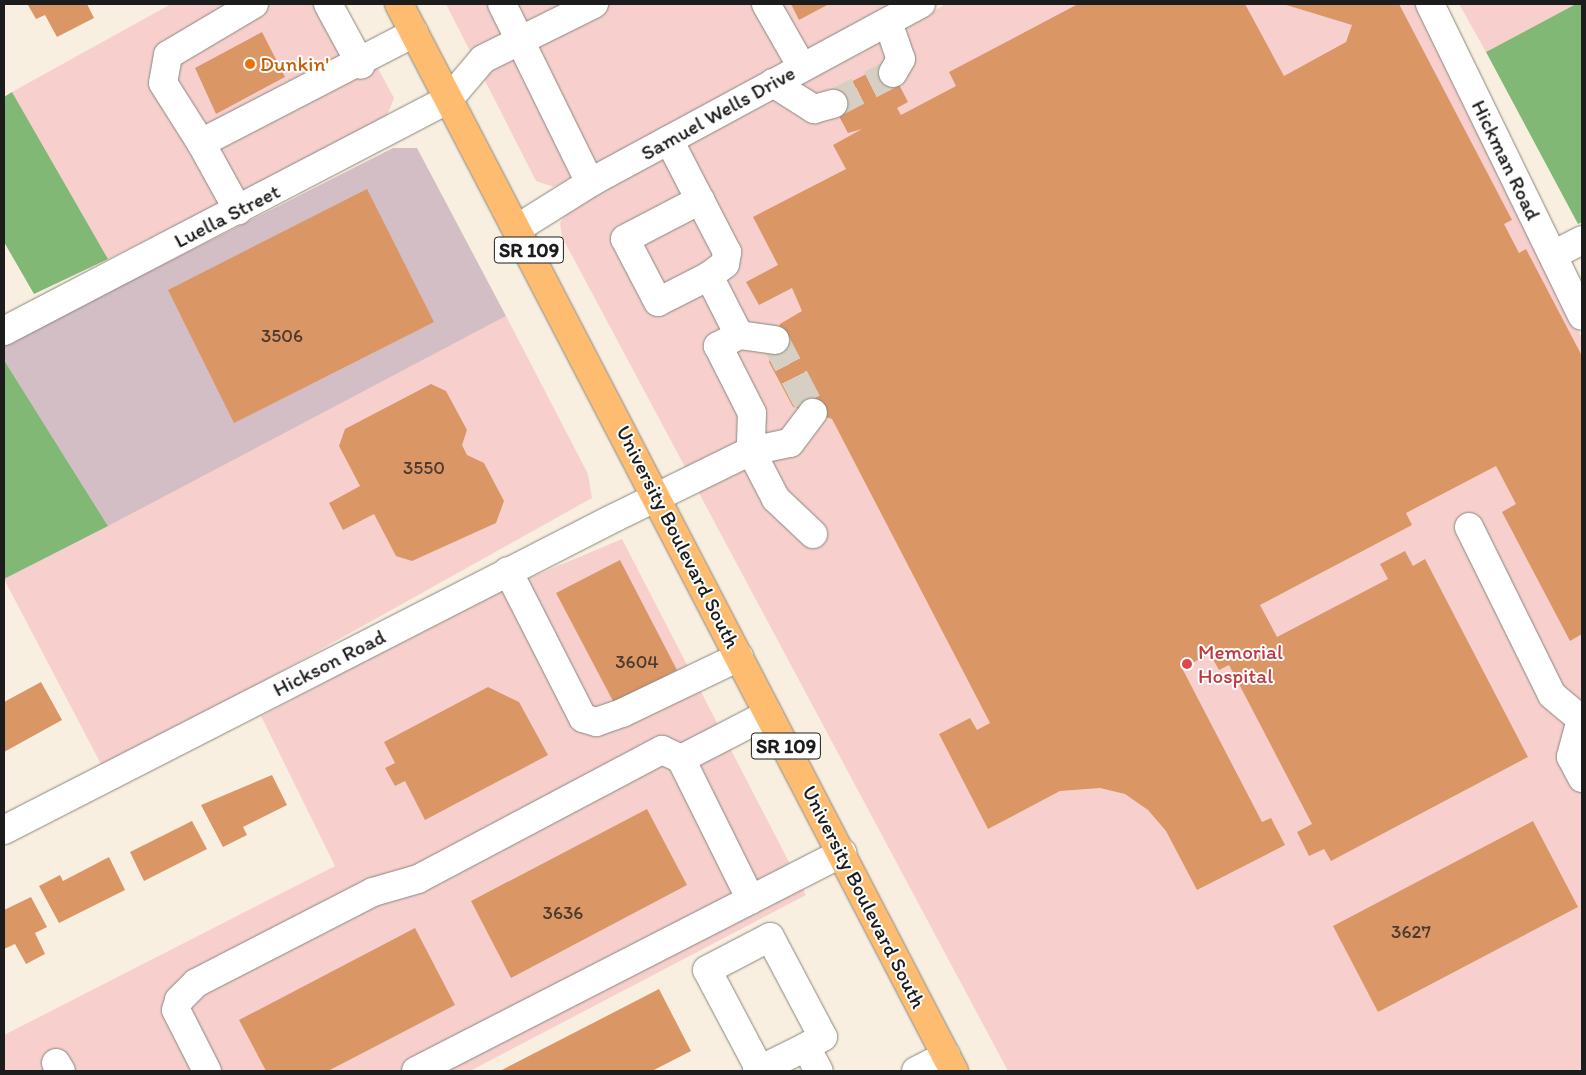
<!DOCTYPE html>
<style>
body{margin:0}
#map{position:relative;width:1586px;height:1075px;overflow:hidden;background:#f8efe0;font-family:Itim,sans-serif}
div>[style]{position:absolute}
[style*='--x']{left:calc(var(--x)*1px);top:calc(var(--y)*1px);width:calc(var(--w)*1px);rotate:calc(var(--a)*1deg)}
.built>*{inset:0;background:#f7d0ce}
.industrial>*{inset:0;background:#d2bec4}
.forest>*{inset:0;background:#81b875}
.building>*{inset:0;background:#db9666}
.minor-tunnel>*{height:28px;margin-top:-14px;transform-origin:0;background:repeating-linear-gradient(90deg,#d7cfc3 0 28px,transparent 0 42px)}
.roads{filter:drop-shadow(0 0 1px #8a867e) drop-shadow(0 0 1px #8a867e)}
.minor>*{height:28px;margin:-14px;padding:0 14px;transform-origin:14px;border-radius:14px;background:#fff}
.major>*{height:28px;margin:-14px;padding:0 14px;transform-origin:14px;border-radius:14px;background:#fdbc70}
.dots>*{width:14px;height:14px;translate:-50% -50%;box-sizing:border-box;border:2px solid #fff;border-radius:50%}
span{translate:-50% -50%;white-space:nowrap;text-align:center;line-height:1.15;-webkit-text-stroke:4px #fff;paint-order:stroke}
.number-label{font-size:19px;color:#4c3a2e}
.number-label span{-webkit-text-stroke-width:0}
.shield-label span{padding:1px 4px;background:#fff;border:1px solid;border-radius:4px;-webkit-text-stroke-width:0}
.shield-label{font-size:20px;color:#1c1c1c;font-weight:700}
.food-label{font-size:21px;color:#c56008}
.left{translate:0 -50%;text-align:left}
.street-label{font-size:21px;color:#1c1c1c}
.health-label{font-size:21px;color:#be3a42}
.frame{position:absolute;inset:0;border:5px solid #1c1c1c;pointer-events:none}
</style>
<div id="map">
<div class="built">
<i style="clip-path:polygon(171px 4px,343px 4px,394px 98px,385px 121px,108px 259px,12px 92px)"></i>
<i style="clip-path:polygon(446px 4px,894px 4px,554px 187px,536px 181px)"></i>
<i style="clip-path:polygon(946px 4px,1415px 4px,1582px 338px,1582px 1071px,1008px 1071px,562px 237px,560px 223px,567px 211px)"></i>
<i style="clip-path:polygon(1459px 4px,1576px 4px,1486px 52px)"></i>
<i style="clip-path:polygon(506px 316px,588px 474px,592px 498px,248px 690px,102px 766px,4px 579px)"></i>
<i style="clip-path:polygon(622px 539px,806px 895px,470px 1071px,4px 1071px,4px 1035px,335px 866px,261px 716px,498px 591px)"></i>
</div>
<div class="industrial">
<i style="clip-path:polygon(393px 148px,417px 148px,506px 316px,108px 526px,4px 360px,4px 345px)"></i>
</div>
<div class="forest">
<i style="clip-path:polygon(1576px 4px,1582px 4px,1582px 222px,1578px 224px,1486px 52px)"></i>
<i style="clip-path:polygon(12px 92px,108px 259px,34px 294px,4px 242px,4px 97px)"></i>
<i style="clip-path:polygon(4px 360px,108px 526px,4px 579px)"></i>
</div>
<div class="building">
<i style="clip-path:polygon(87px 4px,94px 18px,57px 37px,45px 15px,36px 19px,28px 5px)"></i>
<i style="clip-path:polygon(791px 4px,829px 4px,799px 20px)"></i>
<i style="clip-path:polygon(1078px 4px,1245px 4px,1284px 76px,1346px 42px,1352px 25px,1283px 4px,1399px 4px,1512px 220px,1504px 224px,1519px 253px,1526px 249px,1582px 356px,1582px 634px,1570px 641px,1502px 512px,1516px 504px,1496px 466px,1406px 513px,1412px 525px,1260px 605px,1277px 637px,1388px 579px,1380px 564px,1405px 551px,1413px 566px,1425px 559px,1528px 757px,1331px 861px,1324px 849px,1309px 856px,1297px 832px,1312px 824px,1229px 665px,1219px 670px,1210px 654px,1182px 668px,1262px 822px,1271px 818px,1285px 845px,1197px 890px,1166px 831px,1148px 810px,1125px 794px,1100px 788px,1060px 791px,988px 829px,939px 734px,970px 718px,977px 730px,990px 723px,832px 419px,793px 407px,769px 362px,780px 324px,802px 311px,792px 288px,759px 305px,746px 282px,778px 265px,753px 217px,846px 169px,833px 145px,862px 129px,848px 133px,827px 94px,888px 63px,908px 102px,897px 108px,901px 115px,956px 86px,949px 72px)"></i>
<i style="clip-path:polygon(262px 32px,285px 77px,216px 114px,195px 68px)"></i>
<i style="clip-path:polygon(367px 189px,434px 322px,234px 423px,168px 290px)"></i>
<i style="clip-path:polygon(431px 384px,446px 391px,467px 430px,462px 445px,467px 455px,484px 463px,504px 501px,496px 523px,412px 561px,396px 556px,374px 514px,343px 530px,329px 503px,360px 486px,339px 446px,345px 429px)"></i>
<i style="clip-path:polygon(620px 560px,677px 670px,614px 703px,556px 593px)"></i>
<i style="clip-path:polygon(41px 682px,62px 720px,4px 752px,4px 702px)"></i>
<i style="clip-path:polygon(488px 687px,519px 702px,548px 755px,425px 820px,405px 781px,395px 786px,385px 768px,395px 763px,384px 742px)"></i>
<i style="clip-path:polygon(272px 775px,287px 805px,243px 827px,247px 835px,223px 847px,201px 805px)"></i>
<i style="clip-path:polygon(647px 809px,687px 885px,511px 978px,471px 901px)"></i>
<i style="clip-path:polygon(192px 821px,207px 849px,144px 881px,130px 852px)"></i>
<i style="clip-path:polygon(1533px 821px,1578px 907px,1378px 1012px,1333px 926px)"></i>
<i style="clip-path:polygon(109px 857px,125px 890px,59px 923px,39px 886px,60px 875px,63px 881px)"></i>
<i style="clip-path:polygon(31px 897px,47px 927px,35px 933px,45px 954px,26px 964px,15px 944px,4px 949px,4px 910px)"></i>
<i style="clip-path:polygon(415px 928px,455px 1005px,328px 1071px,266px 1071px,239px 1020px)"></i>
<i style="clip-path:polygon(659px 989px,691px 1051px,652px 1071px,500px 1071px)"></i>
</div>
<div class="minor-tunnel">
<i style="--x:833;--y:104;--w:68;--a:-27.3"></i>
<i style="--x:775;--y:340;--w:82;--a:62.5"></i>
</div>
<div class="roads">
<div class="minor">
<i style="--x:254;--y:4;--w:100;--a:149.3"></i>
<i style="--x:168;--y:55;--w:28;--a:100"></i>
<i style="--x:163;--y:83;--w:71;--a:57.7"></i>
<i style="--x:201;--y:143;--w:240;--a:-27.3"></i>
<i style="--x:328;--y:4;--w:69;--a:61.6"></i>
<i style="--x:502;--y:4;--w:199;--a:63.8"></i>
<i style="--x:766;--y:4;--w:73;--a:60.3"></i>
<i style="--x:1430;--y:4;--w:347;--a:64"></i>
<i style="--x:888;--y:22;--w:39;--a:71"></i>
<i style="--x:901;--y:59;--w:16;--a:120"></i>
<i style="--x:773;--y:83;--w:49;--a:32.4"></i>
<i style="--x:814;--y:109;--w:20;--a:-15"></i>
<i style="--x:669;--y:140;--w:68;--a:62.7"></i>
<i style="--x:700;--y:200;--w:59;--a:62.6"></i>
<i style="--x:727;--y:252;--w:12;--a:99"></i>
<i style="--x:725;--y:264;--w:20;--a:143"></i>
<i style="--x:709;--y:276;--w:57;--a:153"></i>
<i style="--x:658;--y:302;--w:71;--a:-117.6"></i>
<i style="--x:625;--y:239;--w:85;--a:-27.5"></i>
<i style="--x:201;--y:143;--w:77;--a:61.1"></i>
<i style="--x:518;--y:228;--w:89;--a:-32.1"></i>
<i style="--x:593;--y:181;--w:373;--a:-28.4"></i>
<i style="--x:1553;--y:255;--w:33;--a:-27"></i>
<i style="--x:709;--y:276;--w:66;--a:63"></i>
<i style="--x:4;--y:331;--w:502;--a:-27.54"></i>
<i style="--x:449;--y:99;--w:52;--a:-49.6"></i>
<i style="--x:483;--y:59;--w:124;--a:-26.4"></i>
<i style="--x:775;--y:340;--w:36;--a:-172"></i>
<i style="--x:739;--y:335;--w:24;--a:152"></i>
<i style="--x:718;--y:346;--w:75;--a:63.1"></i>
<i style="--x:752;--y:413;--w:38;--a:92"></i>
<i style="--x:751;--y:451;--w:54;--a:62.5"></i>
<i style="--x:776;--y:499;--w:51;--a:43.4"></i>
<i style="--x:1469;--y:527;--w:187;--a:63.7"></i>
<i style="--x:1552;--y:695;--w:39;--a:40"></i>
<i style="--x:508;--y:571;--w:165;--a:63"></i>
<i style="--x:583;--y:718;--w:14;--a:17"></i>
<i style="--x:596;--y:722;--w:28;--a:-19"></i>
<i style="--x:622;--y:713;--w:130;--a:-25.6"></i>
<i style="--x:1581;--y:719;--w:39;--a:105"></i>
<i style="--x:1571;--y:757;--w:24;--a:62"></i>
<i style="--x:681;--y:759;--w:157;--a:63.6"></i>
<i style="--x:4;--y:830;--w:685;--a:-27.09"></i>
<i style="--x:614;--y:518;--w:153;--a:-26.1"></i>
<i style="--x:751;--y:451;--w:40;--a:-12"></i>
<i style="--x:790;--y:443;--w:38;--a:-53"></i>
<i style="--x:56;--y:1063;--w:9;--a:58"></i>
<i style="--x:760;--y:1070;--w:113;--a:-117.9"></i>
<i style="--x:707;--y:970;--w:71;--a:-27.6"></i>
<i style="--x:770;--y:937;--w:113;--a:62.1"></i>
<i style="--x:823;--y:1037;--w:20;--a:150"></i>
<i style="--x:207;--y:1071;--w:68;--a:-116.9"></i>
<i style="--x:176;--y:1010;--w:10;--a:-73"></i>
<i style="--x:179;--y:1000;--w:24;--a:-45"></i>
<i style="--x:196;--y:983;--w:199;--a:-27.2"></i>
<i style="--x:373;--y:892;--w:47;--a:-16.1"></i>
<i style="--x:418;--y:879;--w:276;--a:-27.9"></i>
<i style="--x:662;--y:750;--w:21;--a:25"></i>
<i style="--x:681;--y:759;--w:98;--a:-27.3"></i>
<i style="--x:416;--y:1071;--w:479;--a:-27.1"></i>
<i style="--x:757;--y:1071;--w:55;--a:-26.1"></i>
<i style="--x:806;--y:1047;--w:27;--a:62"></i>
<i style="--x:916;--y:1071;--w:34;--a:-27"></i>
</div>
<div class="major">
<i style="--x:399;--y:4;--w:1203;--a:62.52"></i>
</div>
</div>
<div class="dots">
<i style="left:250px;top:64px;background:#e8710a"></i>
<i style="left:1187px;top:664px;background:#e0444e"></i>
</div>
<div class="number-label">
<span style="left:282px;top:336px">3506</span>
<span style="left:424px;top:468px">3550</span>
<span style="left:637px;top:662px">3604</span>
<span style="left:563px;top:913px">3636</span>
<span style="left:1411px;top:932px">3627</span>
</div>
<div class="shield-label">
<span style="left:529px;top:250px">SR 109</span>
<span style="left:786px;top:746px">SR 109</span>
</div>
<div class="food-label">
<span class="left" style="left:260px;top:64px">Dunkin'</span>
</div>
<div class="street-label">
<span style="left:718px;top:113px;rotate:-29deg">Samuel Wells Drive</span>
<span style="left:1506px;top:160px;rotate:64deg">Hickman Road</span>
<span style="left:227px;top:216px;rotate:-27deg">Luella Street</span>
<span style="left:678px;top:537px;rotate:63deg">University Boulevard South</span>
<span style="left:329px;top:663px;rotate:-27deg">Hickson Road</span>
<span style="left:864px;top:897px;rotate:63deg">University Boulevard South</span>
</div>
<div class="health-label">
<span class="left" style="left:1198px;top:664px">Memorial<br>Hospital</span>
</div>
<div class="frame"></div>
</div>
